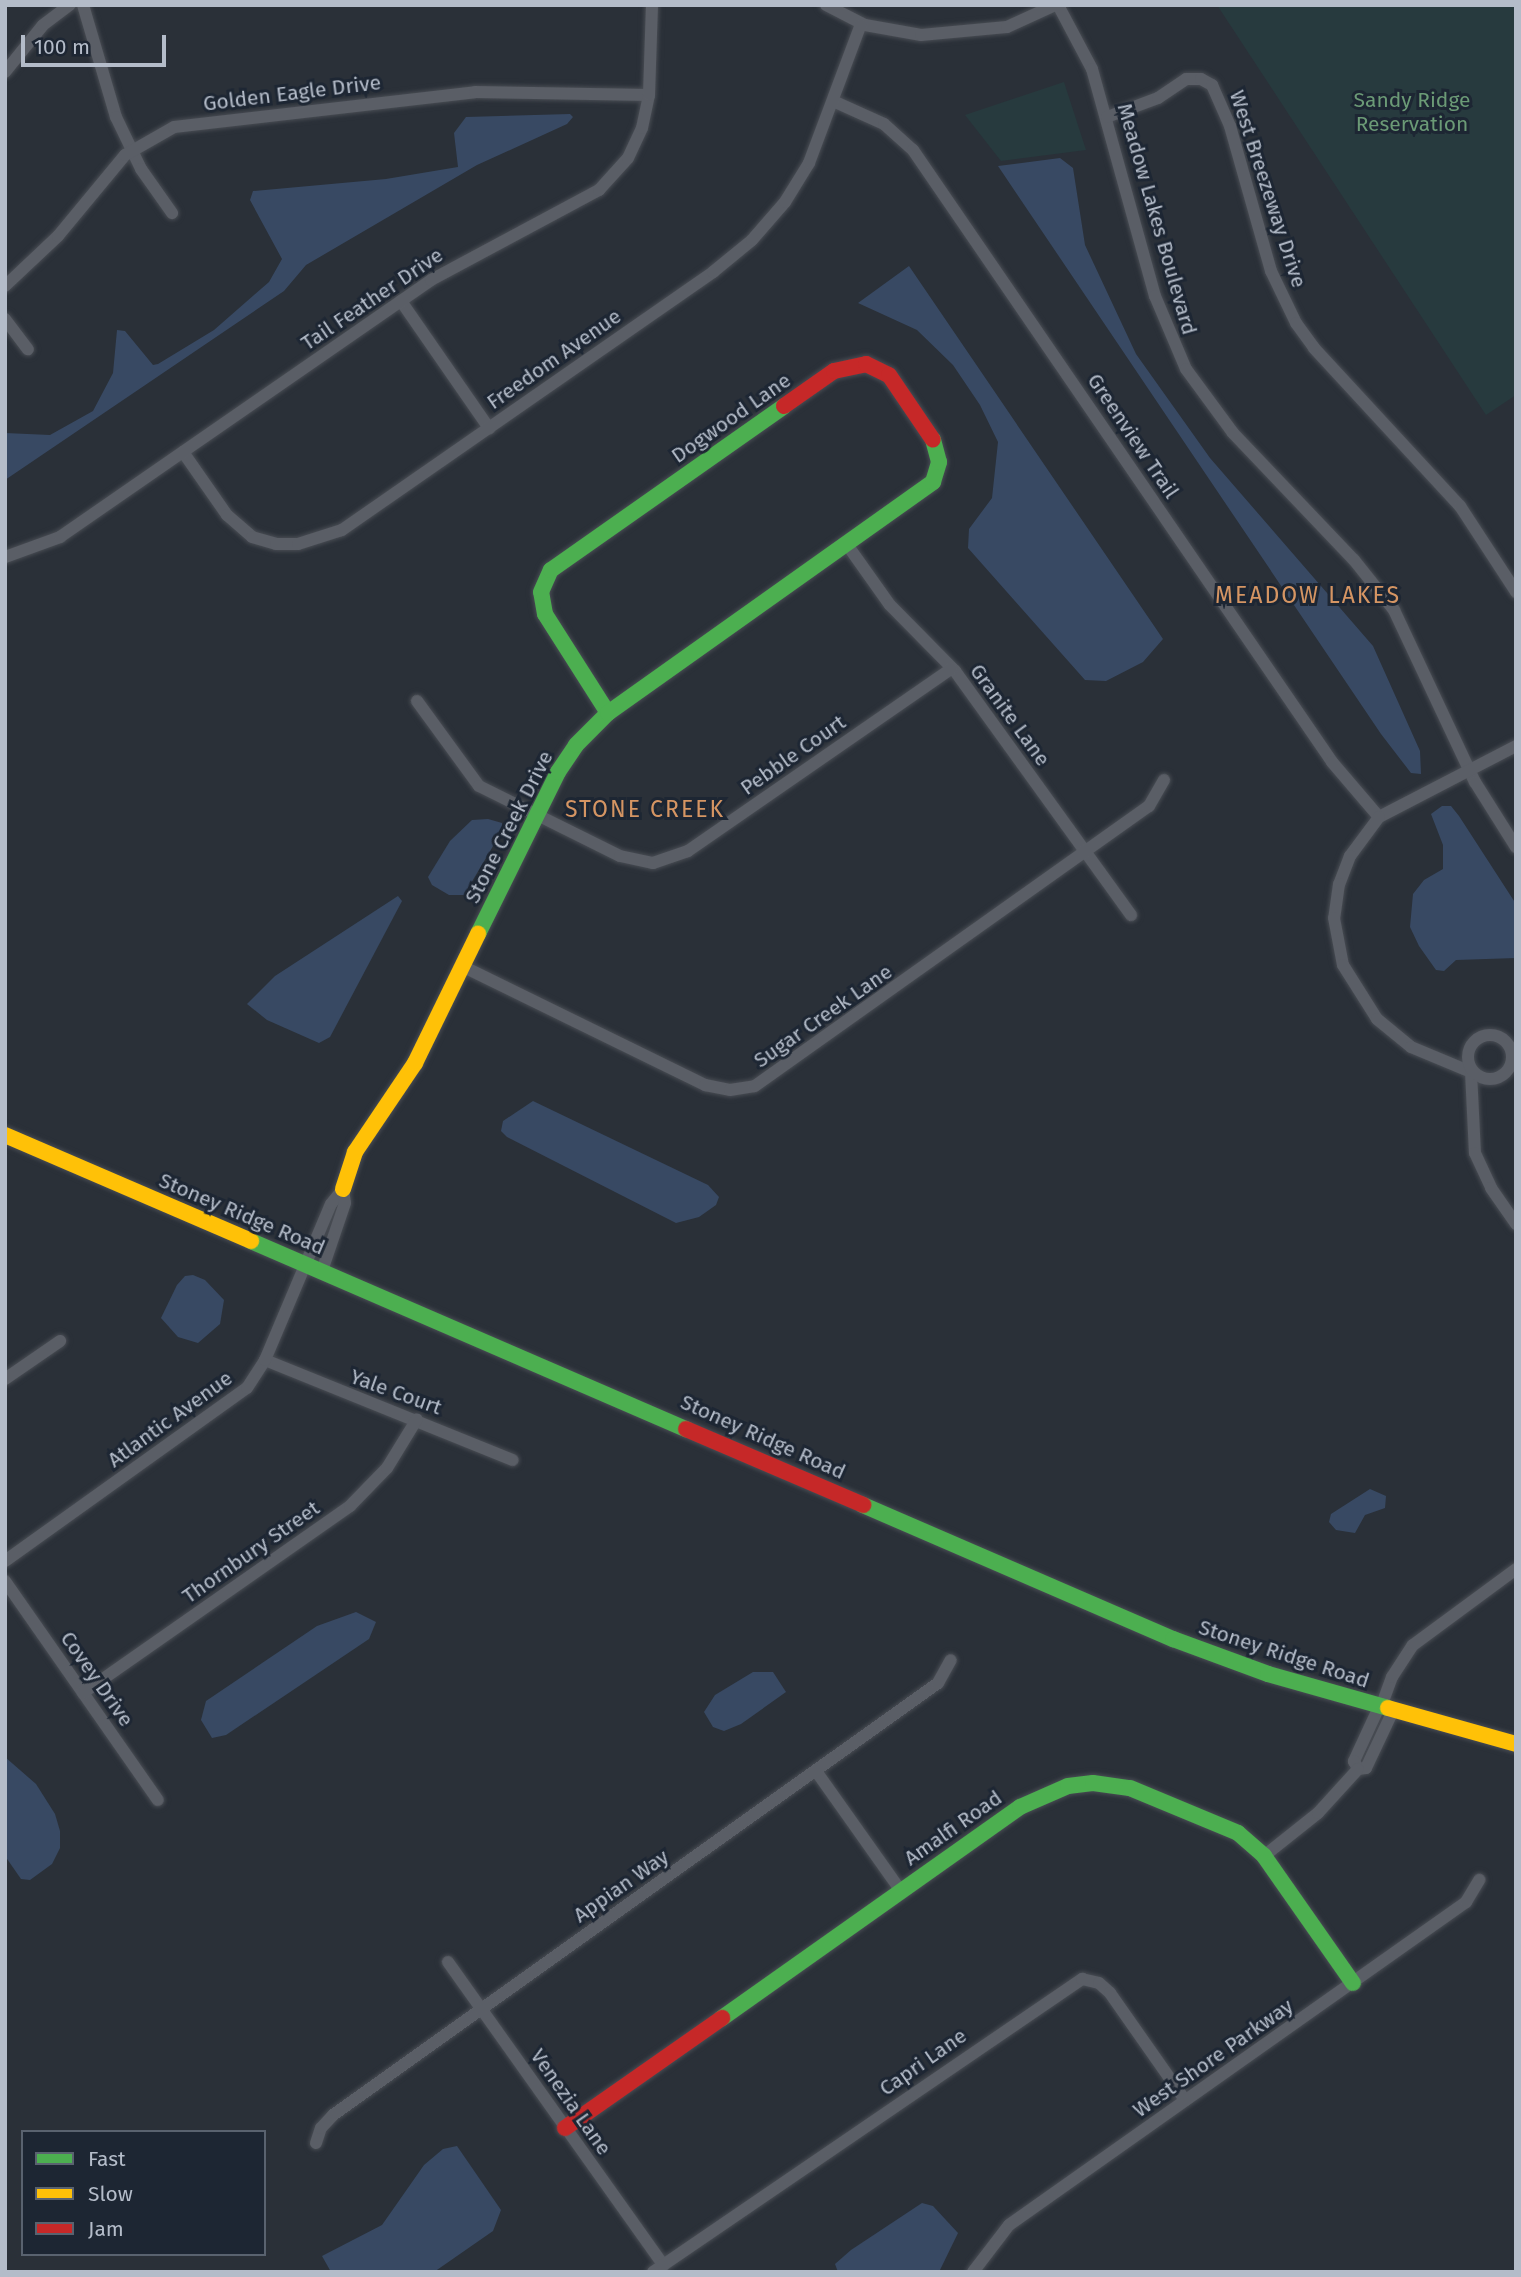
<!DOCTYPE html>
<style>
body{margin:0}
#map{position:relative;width:1521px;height:2277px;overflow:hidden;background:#2a3038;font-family:"Fira Sans",sans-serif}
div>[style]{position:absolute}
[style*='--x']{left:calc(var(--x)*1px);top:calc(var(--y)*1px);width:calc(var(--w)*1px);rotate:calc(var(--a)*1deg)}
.green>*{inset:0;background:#273a3e}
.water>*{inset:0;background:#384963}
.roads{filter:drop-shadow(0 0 2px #484c53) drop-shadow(0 0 2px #484c53)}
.street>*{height:12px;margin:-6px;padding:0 6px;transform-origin:6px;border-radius:6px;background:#5a5e66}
.street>.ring{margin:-6px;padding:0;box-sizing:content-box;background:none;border:12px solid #5a5e66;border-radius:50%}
.fast>*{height:16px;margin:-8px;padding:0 8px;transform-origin:8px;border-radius:8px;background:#4caf50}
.slow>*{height:16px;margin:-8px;padding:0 8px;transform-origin:8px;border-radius:8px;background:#ffc107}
.jam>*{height:16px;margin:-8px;padding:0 8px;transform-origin:8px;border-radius:8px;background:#c62828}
span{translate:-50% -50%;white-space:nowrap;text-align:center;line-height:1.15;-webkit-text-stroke:6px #1d2633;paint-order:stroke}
.street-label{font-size:21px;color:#b4bcc9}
.park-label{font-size:21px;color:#6b9a76}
.neighbourhood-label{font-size:23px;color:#d59563;letter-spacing:2px}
.frame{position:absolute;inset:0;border:7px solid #b4bcc9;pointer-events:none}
.legend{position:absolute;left:21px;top:2130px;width:245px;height:126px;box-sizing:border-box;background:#1d2633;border:2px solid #59626f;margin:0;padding:9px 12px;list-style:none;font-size:21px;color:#b4bcc9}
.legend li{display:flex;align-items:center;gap:14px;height:35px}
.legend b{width:35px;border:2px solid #59626f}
.scale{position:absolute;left:21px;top:35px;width:145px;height:32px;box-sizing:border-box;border:4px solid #b4bcc9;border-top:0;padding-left:9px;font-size:21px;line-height:24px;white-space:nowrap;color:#b4bcc9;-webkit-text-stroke:5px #1d2633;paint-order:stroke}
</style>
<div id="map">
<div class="green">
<i style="clip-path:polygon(1217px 5px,1516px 5px,1516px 395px,1486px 415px)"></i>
<i style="clip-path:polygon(1064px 82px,1086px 150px,1001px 161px,965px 115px)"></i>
</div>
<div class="water">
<i style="clip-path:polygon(570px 114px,573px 117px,567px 124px,477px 165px,306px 265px,284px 291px,5px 480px,5px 433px,50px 435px,93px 411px,113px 373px,117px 330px,125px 331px,153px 365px,158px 364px,214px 330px,269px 282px,282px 259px,250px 200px,253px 191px,386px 179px,458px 167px,454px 133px,466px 117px)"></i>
<i style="clip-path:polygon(1060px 158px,1073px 168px,1085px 245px,1136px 354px,1210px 458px,1373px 646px,1420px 751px,1421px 774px,1411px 773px,1381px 734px,998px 166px)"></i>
<i style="clip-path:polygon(909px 266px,1163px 639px,1143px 662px,1106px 681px,1085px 680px,968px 548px,969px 529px,992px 498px,998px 442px,980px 405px,953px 365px,917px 330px,858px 303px)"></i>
<i style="clip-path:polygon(1442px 806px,1451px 806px,1459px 816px,1516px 904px,1516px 958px,1456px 960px,1444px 971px,1436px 970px,1419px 946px,1410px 927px,1413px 894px,1424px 880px,1443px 869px,1443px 845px,1431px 814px)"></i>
<i style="clip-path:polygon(488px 819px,502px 823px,502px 831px,464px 895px,449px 895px,432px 885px,428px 877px,450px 841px,472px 820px)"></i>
<i style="clip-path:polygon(398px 896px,402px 901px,330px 1037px,319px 1043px,267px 1020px,247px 1004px,275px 976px)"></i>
<i style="clip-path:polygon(533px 1101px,708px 1185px,719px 1197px,716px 1205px,699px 1217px,676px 1223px,507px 1137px,501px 1131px,503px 1121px)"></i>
<i style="clip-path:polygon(193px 1275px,205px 1280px,224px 1300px,220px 1324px,198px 1343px,178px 1337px,161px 1318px,177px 1285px,185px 1276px)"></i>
<i style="clip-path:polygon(1370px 1489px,1386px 1496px,1385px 1508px,1365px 1515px,1355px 1533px,1336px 1530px,1329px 1522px,1331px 1514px)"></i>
<i style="clip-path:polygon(356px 1612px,376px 1622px,369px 1639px,226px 1735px,212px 1738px,201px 1720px,206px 1701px,317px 1626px)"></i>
<i style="clip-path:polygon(753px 1672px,773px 1672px,786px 1692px,741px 1724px,724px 1731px,713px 1727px,704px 1712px,715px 1695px)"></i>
<i style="clip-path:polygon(5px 1757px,36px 1784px,55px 1814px,60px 1831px,60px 1848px,52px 1864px,30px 1880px,21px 1879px,5px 1856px)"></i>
<i style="clip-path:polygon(457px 2146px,501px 2210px,493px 2231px,434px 2272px,331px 2272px,322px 2256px,382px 2225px,424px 2165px,443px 2149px)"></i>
<i style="clip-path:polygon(922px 2203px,933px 2206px,958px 2233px,939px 2272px,838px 2272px,835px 2264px,851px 2250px)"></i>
</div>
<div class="roads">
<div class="street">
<i style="--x:83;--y:5;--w:117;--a:73.6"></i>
<i style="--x:116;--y:117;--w:58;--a:64.3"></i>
<i style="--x:141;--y:169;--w:54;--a:54.8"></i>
<i style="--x:826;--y:5;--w:44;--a:27.1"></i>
<i style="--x:865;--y:25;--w:57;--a:10.1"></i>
<i style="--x:921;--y:35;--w:86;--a:-5.3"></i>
<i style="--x:1007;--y:27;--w:53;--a:-24.6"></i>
<i style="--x:1058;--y:5;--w:72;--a:62"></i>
<i style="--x:1092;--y:69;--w:236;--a:74.5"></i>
<i style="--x:1155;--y:296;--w:79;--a:67"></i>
<i style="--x:1186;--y:369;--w:79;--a:53.7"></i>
<i style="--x:1233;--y:433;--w:175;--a:46.4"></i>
<i style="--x:1354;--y:560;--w:64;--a:51.3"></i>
<i style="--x:1394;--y:610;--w:190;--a:64.8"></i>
<i style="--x:1475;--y:782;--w:77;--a:57.8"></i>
<i style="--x:5;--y:72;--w:60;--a:-51"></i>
<i style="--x:43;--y:25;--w:34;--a:-37"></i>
<i style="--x:833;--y:101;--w:56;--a:24.3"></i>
<i style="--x:884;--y:124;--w:39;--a:42"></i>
<i style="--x:913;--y:150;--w:742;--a:55.6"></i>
<i style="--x:1332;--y:762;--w:72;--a:49.5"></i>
<i style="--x:1107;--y:117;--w:54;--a:-20.4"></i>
<i style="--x:1158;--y:98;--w:34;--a:-34"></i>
<i style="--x:1186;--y:79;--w:15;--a:0"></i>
<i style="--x:1201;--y:79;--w:13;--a:29"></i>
<i style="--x:1212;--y:85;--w:45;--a:66.3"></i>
<i style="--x:1230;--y:126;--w:151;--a:74.2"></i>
<i style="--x:1271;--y:271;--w:58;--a:64.3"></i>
<i style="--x:1296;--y:323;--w:31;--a:54"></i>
<i style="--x:1314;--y:348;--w:215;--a:47.3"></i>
<i style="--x:1460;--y:506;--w:103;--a:56.9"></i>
<i style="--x:5;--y:286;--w:73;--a:-43.3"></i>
<i style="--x:58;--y:236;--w:105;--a:-50.4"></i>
<i style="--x:125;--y:155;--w:56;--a:-29.7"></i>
<i style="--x:174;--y:127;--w:303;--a:-6.6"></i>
<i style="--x:475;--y:92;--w:174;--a:1"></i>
<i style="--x:401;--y:301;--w:155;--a:55.3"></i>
<i style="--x:5;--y:319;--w:38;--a:53"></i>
<i style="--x:183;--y:452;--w:77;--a:55.1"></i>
<i style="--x:227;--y:515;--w:33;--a:41"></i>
<i style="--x:252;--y:537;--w:25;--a:16"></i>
<i style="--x:276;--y:544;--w:22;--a:0"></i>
<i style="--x:298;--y:544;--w:46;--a:-17.7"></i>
<i style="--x:342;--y:530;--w:452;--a:-34.8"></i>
<i style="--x:713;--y:272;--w:50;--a:-39.4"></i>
<i style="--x:752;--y:240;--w:50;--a:-49"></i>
<i style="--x:785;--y:202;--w:46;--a:-58.4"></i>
<i style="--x:809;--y:163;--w:148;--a:-69.5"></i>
<i style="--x:848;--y:546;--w:72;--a:54.6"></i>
<i style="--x:890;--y:605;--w:93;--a:45.4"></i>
<i style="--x:955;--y:671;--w:301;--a:54.2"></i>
<i style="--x:5;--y:557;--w:59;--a:-20"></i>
<i style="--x:60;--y:537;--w:451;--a:-34.7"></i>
<i style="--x:431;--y:280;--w:191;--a:-28.2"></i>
<i style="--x:599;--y:190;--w:43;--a:-47.8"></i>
<i style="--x:628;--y:158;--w:33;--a:-65"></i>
<i style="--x:642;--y:128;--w:34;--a:-78"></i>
<i style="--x:649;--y:95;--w:90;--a:-88.1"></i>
<i style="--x:417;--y:701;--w:105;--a:53.9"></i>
<i style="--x:479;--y:786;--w:157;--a:26.4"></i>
<i style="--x:620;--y:856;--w:34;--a:12"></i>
<i style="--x:653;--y:863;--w:37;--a:-19"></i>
<i style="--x:688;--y:851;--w:321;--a:-34.7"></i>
<i style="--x:1516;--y:746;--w:154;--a:152.6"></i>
<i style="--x:1379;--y:817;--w:49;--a:126.6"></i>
<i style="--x:1350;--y:856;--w:30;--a:111"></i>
<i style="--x:1339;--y:884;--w:34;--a:98"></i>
<i style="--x:1334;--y:918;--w:48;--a:79.2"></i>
<i style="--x:1343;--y:965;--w:64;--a:57.8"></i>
<i style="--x:1377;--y:1019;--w:44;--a:39.5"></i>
<i style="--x:1411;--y:1047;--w:65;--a:22.6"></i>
<i style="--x:1471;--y:1072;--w:81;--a:87.2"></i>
<i style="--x:1475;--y:1153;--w:38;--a:65"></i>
<i style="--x:1491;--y:1188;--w:44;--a:55.2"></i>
<i style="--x:462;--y:966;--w:271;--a:26.1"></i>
<i style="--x:705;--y:1085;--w:25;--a:11"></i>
<i style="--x:730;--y:1090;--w:25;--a:-9"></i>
<i style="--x:755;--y:1086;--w:483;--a:-35.4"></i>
<i style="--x:1149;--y:806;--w:30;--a:-60"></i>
<i class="ring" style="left:1468px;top:1035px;width:32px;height:32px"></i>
<i style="--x:265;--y:1360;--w:267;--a:22"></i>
<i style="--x:5;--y:1379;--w:67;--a:-34.6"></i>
<i style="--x:5;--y:1561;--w:297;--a:-35.6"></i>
<i style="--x:247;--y:1388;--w:33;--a:-57"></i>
<i style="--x:265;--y:1360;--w:169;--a:-67.1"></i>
<i style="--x:331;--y:1204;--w:19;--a:-51"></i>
<i style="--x:343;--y:1189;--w:14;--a:82"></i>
<i style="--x:345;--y:1203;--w:72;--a:108.7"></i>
<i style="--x:5;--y:1581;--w:267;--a:55.1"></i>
<i style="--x:83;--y:1693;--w:326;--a:-35"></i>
<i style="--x:350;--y:1506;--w:53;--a:-45.8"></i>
<i style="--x:387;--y:1468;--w:57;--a:-58.5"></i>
<i style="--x:1379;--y:1707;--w:60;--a:114.8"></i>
<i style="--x:1354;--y:1761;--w:9;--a:63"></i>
<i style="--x:1358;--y:1769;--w:8;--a:-7"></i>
<i style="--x:1366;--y:1768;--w:63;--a:-64.7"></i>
<i style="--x:1381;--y:1707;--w:32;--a:-70"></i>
<i style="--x:1392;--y:1677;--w:38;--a:-57"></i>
<i style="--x:1413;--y:1645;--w:128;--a:-36.4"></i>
<i style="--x:816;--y:1771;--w:147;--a:54.7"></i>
<i style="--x:1264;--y:1856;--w:69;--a:-38.5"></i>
<i style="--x:1318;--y:1813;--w:59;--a:-47.7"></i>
<i style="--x:448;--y:1962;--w:372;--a:54.6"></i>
<i style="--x:316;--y:2143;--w:16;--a:-72"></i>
<i style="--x:321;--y:2128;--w:18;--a:-47"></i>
<i style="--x:333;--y:2115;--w:743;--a:-35.53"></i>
<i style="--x:938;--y:1683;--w:26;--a:-61"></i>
<i style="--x:653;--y:2272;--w:520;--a:-34.33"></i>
<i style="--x:1082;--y:1979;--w:17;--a:13"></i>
<i style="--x:1099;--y:1983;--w:15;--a:42"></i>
<i style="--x:1110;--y:1993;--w:131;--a:55"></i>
<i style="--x:973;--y:2272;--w:59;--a:-52.5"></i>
<i style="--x:1009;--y:2225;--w:560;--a:-35.25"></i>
<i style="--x:1466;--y:1902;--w:26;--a:-59"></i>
</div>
<div class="fast">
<i style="--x:608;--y:713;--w:117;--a:-122.5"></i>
<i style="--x:545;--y:614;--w:22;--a:-100"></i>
<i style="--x:541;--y:592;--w:24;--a:-66"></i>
<i style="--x:551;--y:570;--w:285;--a:-35.1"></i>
<i style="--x:478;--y:934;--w:181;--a:-63.7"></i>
<i style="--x:558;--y:772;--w:32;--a:-56"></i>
<i style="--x:576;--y:745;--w:45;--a:-45"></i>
<i style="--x:608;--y:713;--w:399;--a:-35.4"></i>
<i style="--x:933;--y:482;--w:21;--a:-73"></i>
<i style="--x:939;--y:462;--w:23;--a:-105"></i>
<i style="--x:251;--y:1241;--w:474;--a:23.4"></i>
<i style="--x:863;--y:1505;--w:338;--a:23.4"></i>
<i style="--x:1173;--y:1639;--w:101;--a:20.2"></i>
<i style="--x:1268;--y:1674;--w:125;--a:15.8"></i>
<i style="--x:722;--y:2018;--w:365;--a:-35.3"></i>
<i style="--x:1020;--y:1807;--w:52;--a:-23.6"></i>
<i style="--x:1068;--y:1786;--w:25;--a:-7"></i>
<i style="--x:1093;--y:1783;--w:37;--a:8"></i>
<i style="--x:1130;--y:1788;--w:117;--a:22.6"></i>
<i style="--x:1238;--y:1833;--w:35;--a:41"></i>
<i style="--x:1264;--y:1856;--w:155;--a:55"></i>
</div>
<div class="slow">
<i style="--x:5;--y:1135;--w:268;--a:23.3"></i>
<i style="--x:343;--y:1189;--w:39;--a:-72"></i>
<i style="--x:355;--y:1152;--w:107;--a:-56"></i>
<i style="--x:415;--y:1063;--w:144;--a:-64"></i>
<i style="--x:1388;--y:1708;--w:133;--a:15.7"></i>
</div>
<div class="jam">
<i style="--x:784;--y:406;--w:61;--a:-35"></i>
<i style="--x:834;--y:371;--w:33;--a:-12"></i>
<i style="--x:866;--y:364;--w:25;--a:26"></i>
<i style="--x:889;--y:375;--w:78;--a:55.9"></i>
<i style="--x:686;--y:1429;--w:193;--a:23.2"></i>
<i style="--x:565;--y:2128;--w:192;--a:-35"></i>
</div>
</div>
<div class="street-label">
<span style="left:292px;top:93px;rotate:-7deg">Golden Eagle Drive</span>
<span style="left:1268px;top:189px;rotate:72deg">West Breezeway Drive</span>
<span style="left:1157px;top:219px;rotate:74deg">Meadow Lakes Boulevard</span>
<span style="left:372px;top:299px;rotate:-34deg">Tail Feather Drive</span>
<span style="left:554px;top:359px;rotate:-35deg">Freedom Avenue</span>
<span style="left:731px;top:418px;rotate:-35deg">Dogwood Lane</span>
<span style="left:1133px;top:436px;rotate:56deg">Greenview Trail</span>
<span style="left:1010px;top:715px;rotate:54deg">Granite Lane</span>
<span style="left:793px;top:755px;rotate:-35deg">Pebble Court</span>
<span style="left:509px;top:827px;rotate:-63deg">Stone Creek Drive</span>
<span style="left:823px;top:1016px;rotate:-35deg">Sugar Creek Lane</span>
<span style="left:242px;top:1214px;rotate:23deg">Stoney Ridge Road</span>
<span style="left:396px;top:1392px;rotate:20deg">Yale Court</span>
<span style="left:170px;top:1419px;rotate:-36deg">Atlantic Avenue</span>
<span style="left:763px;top:1437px;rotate:24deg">Stoney Ridge Road</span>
<span style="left:251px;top:1552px;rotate:-35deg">Thornbury Street</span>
<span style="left:1284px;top:1654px;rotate:18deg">Stoney Ridge Road</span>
<span style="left:97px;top:1679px;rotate:55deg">Covey Drive</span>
<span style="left:953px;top:1828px;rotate:-35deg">Amalfi Road</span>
<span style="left:621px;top:1886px;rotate:-35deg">Appian Way</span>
<span style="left:1213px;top:2058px;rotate:-35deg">West Shore Parkway</span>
<span style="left:923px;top:2062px;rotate:-35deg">Capri Lane</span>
<span style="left:571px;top:2102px;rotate:55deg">Venezia Lane</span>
</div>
<div class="park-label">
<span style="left:1412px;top:112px">Sandy Ridge<br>Reservation</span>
</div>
<div class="neighbourhood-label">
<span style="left:1308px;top:595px">MEADOW LAKES</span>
<span style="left:645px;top:809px">STONE CREEK</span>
</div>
<div class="frame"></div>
<ul class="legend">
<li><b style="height:9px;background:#4caf50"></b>Fast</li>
<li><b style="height:9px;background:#ffc107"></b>Slow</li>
<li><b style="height:9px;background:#c62828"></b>Jam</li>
</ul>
<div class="scale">100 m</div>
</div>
